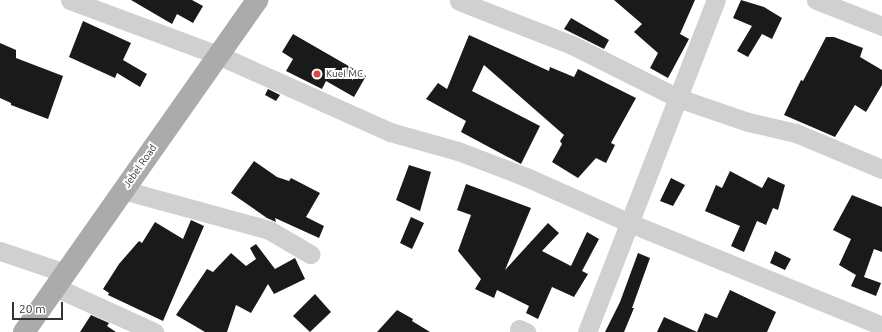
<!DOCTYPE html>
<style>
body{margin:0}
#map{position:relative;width:882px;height:332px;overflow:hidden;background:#fff;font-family:Ubuntu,sans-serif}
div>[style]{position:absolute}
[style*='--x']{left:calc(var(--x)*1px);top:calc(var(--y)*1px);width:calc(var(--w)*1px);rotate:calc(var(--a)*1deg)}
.building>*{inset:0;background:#1a1a1a}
.minor>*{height:19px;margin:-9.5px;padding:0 9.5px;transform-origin:9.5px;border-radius:9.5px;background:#d0d0d0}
.major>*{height:22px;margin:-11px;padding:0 11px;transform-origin:11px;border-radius:11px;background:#ababab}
.dots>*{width:11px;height:11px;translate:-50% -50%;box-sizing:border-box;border:2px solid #fff;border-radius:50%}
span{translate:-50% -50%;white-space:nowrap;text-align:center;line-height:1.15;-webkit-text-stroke:4px #fff;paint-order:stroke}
.poi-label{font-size:10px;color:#333}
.left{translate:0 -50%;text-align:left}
.street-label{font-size:10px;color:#333}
.scale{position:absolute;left:12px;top:302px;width:51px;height:18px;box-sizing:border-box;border:2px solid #333;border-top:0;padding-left:5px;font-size:12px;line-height:14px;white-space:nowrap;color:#333;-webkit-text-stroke:3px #fff;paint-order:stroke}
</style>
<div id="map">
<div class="building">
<i style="clip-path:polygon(131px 0,192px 0,203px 6px,193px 23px,177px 14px,172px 24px)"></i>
<i style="clip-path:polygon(614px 0,695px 0,680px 34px,689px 39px,668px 78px,650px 68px,658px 53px,634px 32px,642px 24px)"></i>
<i style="clip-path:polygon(741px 0,764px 7px,782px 18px,772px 39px,762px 34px,748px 57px,737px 51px,752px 26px,733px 18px)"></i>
<i style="clip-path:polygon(571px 18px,609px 40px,604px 49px,564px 29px)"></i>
<i style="clip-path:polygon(83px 21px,131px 43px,123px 60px,147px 74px,140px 87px,117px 73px,115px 78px,69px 57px)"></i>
<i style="clip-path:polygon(293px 34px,366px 76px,354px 97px,326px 81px,322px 89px,286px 71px,293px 59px,282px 52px)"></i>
<i style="clip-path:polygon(469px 35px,549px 71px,550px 67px,574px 77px,578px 69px,636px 98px,611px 143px,615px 145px,606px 163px,596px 158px,578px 178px,552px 162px,562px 144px,560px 141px,564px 135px,484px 65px,472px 91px,540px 126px,521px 164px,461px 132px,466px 121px,426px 99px,438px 83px,447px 89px)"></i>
<i style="clip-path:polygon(826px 37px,834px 37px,863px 48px,860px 57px,882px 70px,882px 85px,866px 112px,855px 105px,835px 137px,784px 115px,801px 80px,803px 81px)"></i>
<i style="clip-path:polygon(0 43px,16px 50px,16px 58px,63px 76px,48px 119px,11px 105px,11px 103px,0 98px)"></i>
<i style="clip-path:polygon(268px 89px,280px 95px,276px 101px,265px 95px)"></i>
<i style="clip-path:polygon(254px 161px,277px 177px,289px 181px,291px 178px,320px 193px,306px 217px,324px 226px,319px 238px,275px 218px,276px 222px,267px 218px,231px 193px)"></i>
<i style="clip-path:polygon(409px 165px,431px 172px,420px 211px,396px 200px)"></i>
<i style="clip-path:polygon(730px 171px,762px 188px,768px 177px,785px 185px,778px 210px,773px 208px,766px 225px,757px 221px,744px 252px,731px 246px,740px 226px,705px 211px,716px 185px,722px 188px)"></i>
<i style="clip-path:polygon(671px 178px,685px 185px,673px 206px,660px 201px)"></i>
<i style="clip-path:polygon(466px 184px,531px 208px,505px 270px,548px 223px,559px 233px,542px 251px,571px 266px,587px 232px,599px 239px,582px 271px,588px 274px,574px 297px,552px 287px,538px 319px,526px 313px,529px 306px,497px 290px,494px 298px,475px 289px,481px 279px,458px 251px,471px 215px,457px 210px)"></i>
<i style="clip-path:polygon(852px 195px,882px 207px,882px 252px,874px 249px,864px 277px,881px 283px,876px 296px,851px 286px,856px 275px,839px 265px,851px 239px,833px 230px)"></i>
<i style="clip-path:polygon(411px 217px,424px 223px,412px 249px,400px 243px)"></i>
<i style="clip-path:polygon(191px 220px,204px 226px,163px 321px,108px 295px,109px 293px,103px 289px,119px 264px,139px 241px,142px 243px,155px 222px,183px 239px)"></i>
<i style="clip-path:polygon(256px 244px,275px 269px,295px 258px,305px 279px,274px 294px,268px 284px,251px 313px,236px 305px,227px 332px,205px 332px,176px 315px,207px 269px,213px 272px,231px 253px,246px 266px,256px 259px,250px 248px)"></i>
<i style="clip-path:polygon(775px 251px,791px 259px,785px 270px,770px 263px)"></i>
<i style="clip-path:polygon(638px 253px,650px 258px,632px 308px,634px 308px,624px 332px,605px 332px,620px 302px)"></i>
<i style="clip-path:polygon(730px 290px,776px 312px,767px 332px,697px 332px,705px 313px,717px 318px)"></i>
<i style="clip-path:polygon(315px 294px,331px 312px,310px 332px,293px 316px)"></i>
<i style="clip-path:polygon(397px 310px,413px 319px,412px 321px,430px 332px,377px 332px)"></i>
<i style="clip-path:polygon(91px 315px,109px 323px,107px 326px,116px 332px,80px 332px)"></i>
<i style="clip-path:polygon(664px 317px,697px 332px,657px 332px)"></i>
</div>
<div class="minor">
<i style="--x:70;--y:0;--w:158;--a:20.4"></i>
<i style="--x:218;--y:55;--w:188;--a:24.1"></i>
<i style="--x:390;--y:132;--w:71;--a:15.6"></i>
<i style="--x:458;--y:151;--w:73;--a:20.9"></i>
<i style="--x:526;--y:177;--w:114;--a:23.9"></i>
<i style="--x:630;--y:223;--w:272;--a:22.2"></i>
<i style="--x:816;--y:0;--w:71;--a:21.5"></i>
<i style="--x:459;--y:1;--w:121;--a:21.3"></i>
<i style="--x:572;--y:45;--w:119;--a:26.6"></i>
<i style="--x:678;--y:98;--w:74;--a:18.9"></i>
<i style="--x:748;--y:122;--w:49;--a:12.9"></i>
<i style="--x:796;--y:133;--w:93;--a:22.7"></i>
<i style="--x:123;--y:190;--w:151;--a:15.3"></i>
<i style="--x:269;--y:230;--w:48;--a:30.3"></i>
<i style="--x:0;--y:251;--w:69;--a:18.7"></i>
<i style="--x:55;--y:287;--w:109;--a:24.4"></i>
<i style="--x:519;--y:329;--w:8;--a:23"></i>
<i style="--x:587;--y:332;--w:356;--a:-68.8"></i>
</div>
<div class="major">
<i style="--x:24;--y:332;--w:406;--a:-54.9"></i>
</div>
<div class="dots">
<i style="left:317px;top:74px;background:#d84847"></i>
</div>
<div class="poi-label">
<span class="left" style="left:326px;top:74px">Kuel MC</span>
</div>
<div class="street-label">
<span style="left:140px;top:166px;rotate:-55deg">Jebel Road</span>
</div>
<div class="scale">20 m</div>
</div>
